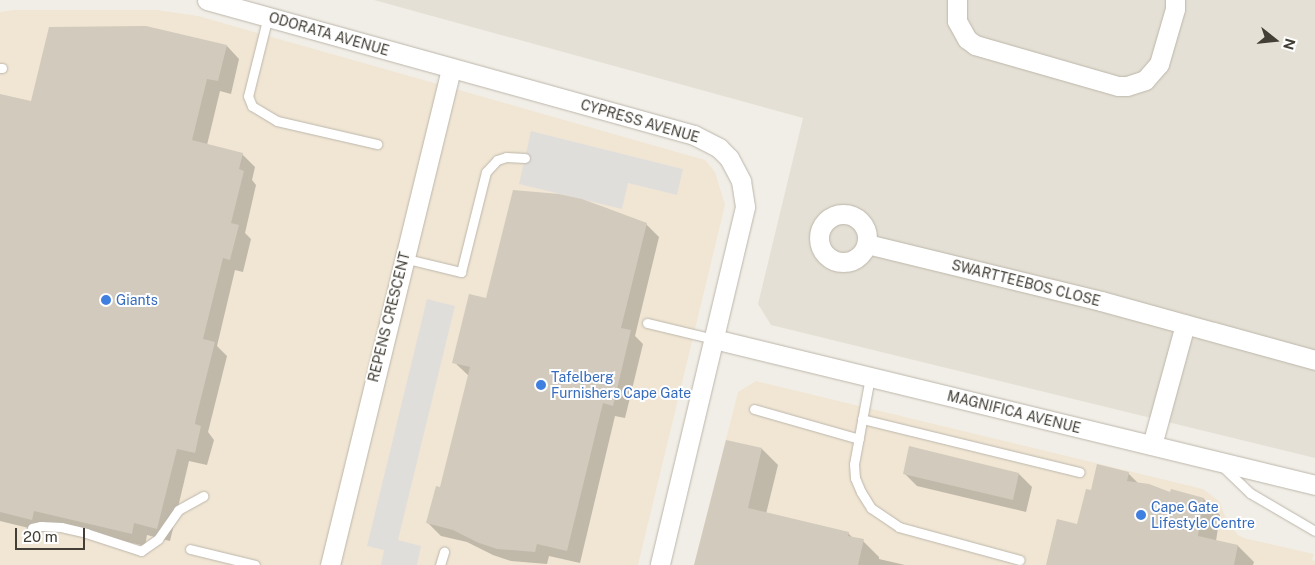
<!DOCTYPE html>
<style>
body{margin:0}
#map{position:relative;width:1315px;height:565px;overflow:hidden;background:#f1eee7;font-family:"Public Sans",sans-serif}
div>[style]{position:absolute}
[style*='--x']{left:calc(var(--x)*1px);top:calc(var(--y)*1px);width:calc(var(--w)*1px);rotate:calc(var(--a)*1deg)}
.residential>*{inset:0;background:#e5e0d5}
.commercial>*{inset:0;background:#f1e6d4}
.parking>*{inset:0;background:#e0dedb}
.shadow>*{inset:0;background:#0003}
.building>*{inset:0;background:#d2cabd}
.roads{filter:drop-shadow(0 0 1px #bcb6aa) drop-shadow(0 0 1px #bcb6aa)}
.service>*{height:9px;margin:-4.5px;padding:0 4.5px;transform-origin:4.5px;border-radius:4.5px;background:#fff}
.minor>*{height:19px;margin:-9.5px;padding:0 9.5px;transform-origin:9.5px;border-radius:9.5px;background:#fff}
.minor>.ring{margin:-9.5px;padding:0;box-sizing:content-box;background:none;border:19px solid #fff;border-radius:50%}
.dots>*{width:14px;height:14px;translate:-50% -50%;box-sizing:border-box;border:2px solid #fff;border-radius:50%}
span{translate:-50% -50%;white-space:nowrap;text-align:center;line-height:1.15;-webkit-text-stroke:4px #fff;paint-order:stroke}
.street-label{font-size:14px;color:#433f36}
.shop-label{font-size:14px;color:#366cbe}
.left{translate:0 -50%;text-align:left}
.north{position:absolute;left:1250px;top:15px;width:50px;height:50px;-webkit-text-stroke:4px #fff;paint-order:stroke;rotate:106deg;font-size:14px;font-weight:700;line-height:20px;text-align:center;color:#433f36}
.north::after{content:'';display:block;margin:auto;width:18px;height:22px;background:#433f36;clip-path:polygon(50% 0,100% 100%,50% 72%,0 100%)}
.scale{position:absolute;left:15px;top:528px;width:70px;height:22px;box-sizing:border-box;border:2px solid #433f36;border-top:0;padding-left:6px;font-size:15px;line-height:18px;white-space:nowrap;color:#433f36;-webkit-text-stroke:4px #fff;paint-order:stroke}
</style>
<div id="map">
<div class="residential">
<i style="clip-path:polygon(374px 0,1315px 0,1315px 458px,771px 325px,758px 304px,803px 118px)"></i>
</div>
<div class="commercial">
<i style="clip-path:polygon(13px 10px,157px 10px,198px 16px,705px 160px,715px 172px,725px 205px,638px 565px,0 565px,0 12px)"></i>
<i style="clip-path:polygon(756px 381px,1203px 489px,1219px 501px,1228px 523px,1238px 535px,1244px 538px,1314px 554px,1312px 560px,1315px 561px,1315px 565px,694px 565px,738px 392px)"></i>
</div>
<div class="parking">
<i style="clip-path:polygon(531px 131px,683px 169px,677px 195px,628px 183px,622px 209px,519px 184px)"></i>
<i style="clip-path:polygon(427px 299px,455px 306px,398px 540px,421px 546px,417px 565px,381px 565px,384px 550px,367px 546px)"></i>
</div>
<div class="shadow">
<i style="clip-path:polygon(227px 46px,239px 59px,231px 94px,220px 91px,207px 145px,242px 154px,255px 167px,252px 180px,256px 185px,245px 233px,251px 239px,243px 272px,235px 270px,217px 346px,227px 356px,208px 432px,214px 440px,207px 465px,189px 461px,170px 541px,147px 535px,145px 546px,47px 523px,45px 532px,0 521px,0 95px,32px 103px)"></i>
<i style="clip-path:polygon(559px 196px,603px 207px,646px 224px,659px 237px,635px 336px,643px 344px,625px 418px,615px 416px,580px 563px,549px 556px,547px 564px,511px 561px,493px 555px,467px 542px,441px 536px,428px 523px,441px 489px,469px 376px,454px 362px,487px 300px)"></i>
<i style="clip-path:polygon(727px 441px,762px 449px,778px 465px,766px 514px,848px 533px,853px 538px,863px 541px,879px 557px,879px 559px,905px 565px,696px 565px)"></i>
<i style="clip-path:polygon(904px 473px,1019px 474px,1032px 487px,1026px 512px,917px 486px)"></i>
<i style="clip-path:polygon(1128px 473px,1139px 484px,1171px 493px,1204px 499px,1220px 515px,1216px 541px,1238px 546px,1254px 562px,1253px 565px,1047px 565px,1078px 526px,1092px 492px)"></i>
</div>
<div class="building">
<i style="clip-path:polygon(146px 26px,227px 45px,218px 81px,207px 79px,192px 140px,243px 153px,239px 169px,244px 171px,231px 223px,239px 225px,230px 260px,223px 258px,203px 339px,215px 342px,196px 418px,195px 424px,201px 426px,195px 453px,177px 449px,157px 529px,134px 523px,132px 534px,34px 511px,32px 520px,0 512px,0 94px,31px 101px,49px 27px)"></i>
<i style="clip-path:polygon(513px 190px,559px 194px,582px 199px,647px 223px,621px 328px,631px 330px,613px 406px,603px 403px,567px 551px,537px 544px,535px 552px,497px 549px,479px 543px,453px 530px,426px 523px,436px 486px,440px 487px,470px 367px,452px 363px,469px 294px,486px 298px)"></i>
<i style="clip-path:polygon(726px 440px,762px 448px,748px 508px,849px 532px,848px 536px,864px 539px,858px 565px,694px 565px)"></i>
<i style="clip-path:polygon(909px 446px,1019px 473px,1013px 500px,903px 474px)"></i>
<i style="clip-path:polygon(1097px 464px,1129px 472px,1127px 481px,1149px 484px,1170px 492px,1171px 489px,1204px 498px,1198px 536px,1238px 545px,1234px 565px,1046px 565px,1057px 519px,1077px 524px,1086px 489px,1091px 490px)"></i>
</div>
<div class="roads">
<div class="service">
<i style="--x:268;--y:16;--w:82;--a:104"></i>
<i style="--x:248;--y:96;--w:11;--a:68"></i>
<i style="--x:252;--y:106;--w:29;--a:31"></i>
<i style="--x:277;--y:121;--w:103;--a:13"></i>
<i style="--x:0;--y:68;--w:2;--a:0"></i>
<i style="--x:403;--y:258;--w:60;--a:13.6"></i>
<i style="--x:461;--y:272;--w:103;--a:-76"></i>
<i style="--x:486;--y:172;--w:16;--a:-47"></i>
<i style="--x:497;--y:160;--w:9;--a:-18"></i>
<i style="--x:506;--y:157;--w:19;--a:3"></i>
<i style="--x:647;--y:323;--w:69;--a:13.4"></i>
<i style="--x:870;--y:377;--w:88;--a:100.4"></i>
<i style="--x:854;--y:464;--w:14;--a:86"></i>
<i style="--x:855;--y:478;--w:15;--a:67"></i>
<i style="--x:861;--y:492;--w:19;--a:58"></i>
<i style="--x:871;--y:508;--w:34;--a:34"></i>
<i style="--x:899;--y:527;--w:125;--a:15.3"></i>
<i style="--x:754;--y:409;--w:109;--a:15.9"></i>
<i style="--x:862;--y:419;--w:224;--a:13.7"></i>
<i style="--x:1222;--y:466;--w:39;--a:44"></i>
<i style="--x:1250;--y:493;--w:75;--a:30.3"></i>
<i style="--x:32;--y:528;--w:9;--a:-13"></i>
<i style="--x:41;--y:526;--w:20;--a:3"></i>
<i style="--x:61;--y:527;--w:26;--a:13"></i>
<i style="--x:86;--y:533;--w:58;--a:18.1"></i>
<i style="--x:141;--y:551;--w:21;--a:-35"></i>
<i style="--x:158;--y:539;--w:35;--a:-55"></i>
<i style="--x:178;--y:510;--w:29;--a:-29"></i>
<i style="--x:190;--y:549;--w:67;--a:13.8"></i>
<i style="--x:440;--y:565;--w:14;--a:-73"></i>
</div>
<div class="minor">
<i style="--x:207;--y:0;--w:505;--a:15.49"></i>
<i style="--x:694;--y:135;--w:28;--a:27"></i>
<i style="--x:719;--y:148;--w:14;--a:45"></i>
<i style="--x:729;--y:158;--w:26;--a:62"></i>
<i style="--x:741;--y:181;--w:26;--a:81"></i>
<i style="--x:745;--y:207;--w:368;--a:103.4"></i>
<i style="--x:957;--y:0;--w:21;--a:90"></i>
<i style="--x:957;--y:21;--w:21;--a:61"></i>
<i style="--x:967;--y:39;--w:10;--a:37"></i>
<i style="--x:975;--y:45;--w:149;--a:16"></i>
<i style="--x:1118;--y:86;--w:9;--a:0"></i>
<i style="--x:1127;--y:86;--w:19;--a:-18"></i>
<i style="--x:1145;--y:80;--w:21;--a:-49"></i>
<i style="--x:1159;--y:64;--w:57;--a:-73.8"></i>
<i style="--x:1175;--y:9;--w:9;--a:-90"></i>
<i class="ring" style="left:819px;top:214px;width:29px;height:29px"></i>
<i style="--x:867;--y:244;--w:241;--a:13.7"></i>
<i style="--x:1101;--y:301;--w:222;--a:15.4"></i>
<i style="--x:714;--y:339;--w:618;--a:13.65"></i>
<i style="--x:1152;--y:445;--w:125;--a:-74.7"></i>
<i style="--x:330;--y:565;--w:511;--a:-76.29"></i>
</div>
</div>
<div class="dots">
<i style="left:106px;top:300px;background:#3f7fe0"></i>
<i style="left:541px;top:385px;background:#3f7fe0"></i>
<i style="left:1141px;top:515px;background:#3f7fe0"></i>
</div>
<div class="street-label">
<span style="left:329px;top:34px;rotate:16deg">ODORATA AVENUE</span>
<span style="left:640px;top:121px;rotate:16deg">CYPRESS AVENUE</span>
<span style="left:1026px;top:283px;rotate:14deg">SWARTTEEBOS CLOSE</span>
<span style="left:389px;top:317px;rotate:-76deg">REPENS CRESCENT</span>
<span style="left:1014px;top:412px;rotate:14deg">MAGNIFICA AVENUE</span>
</div>
<div class="shop-label">
<span class="left" style="left:116px;top:300px">Giants</span>
<span class="left" style="left:551px;top:385px">Tafelberg<br>Furnishers Cape Gate</span>
<span class="left" style="left:1151px;top:515px">Cape Gate<br>Lifestyle Centre</span>
</div>
<div class="north">N</div>
<div class="scale">20 m</div>
</div>
